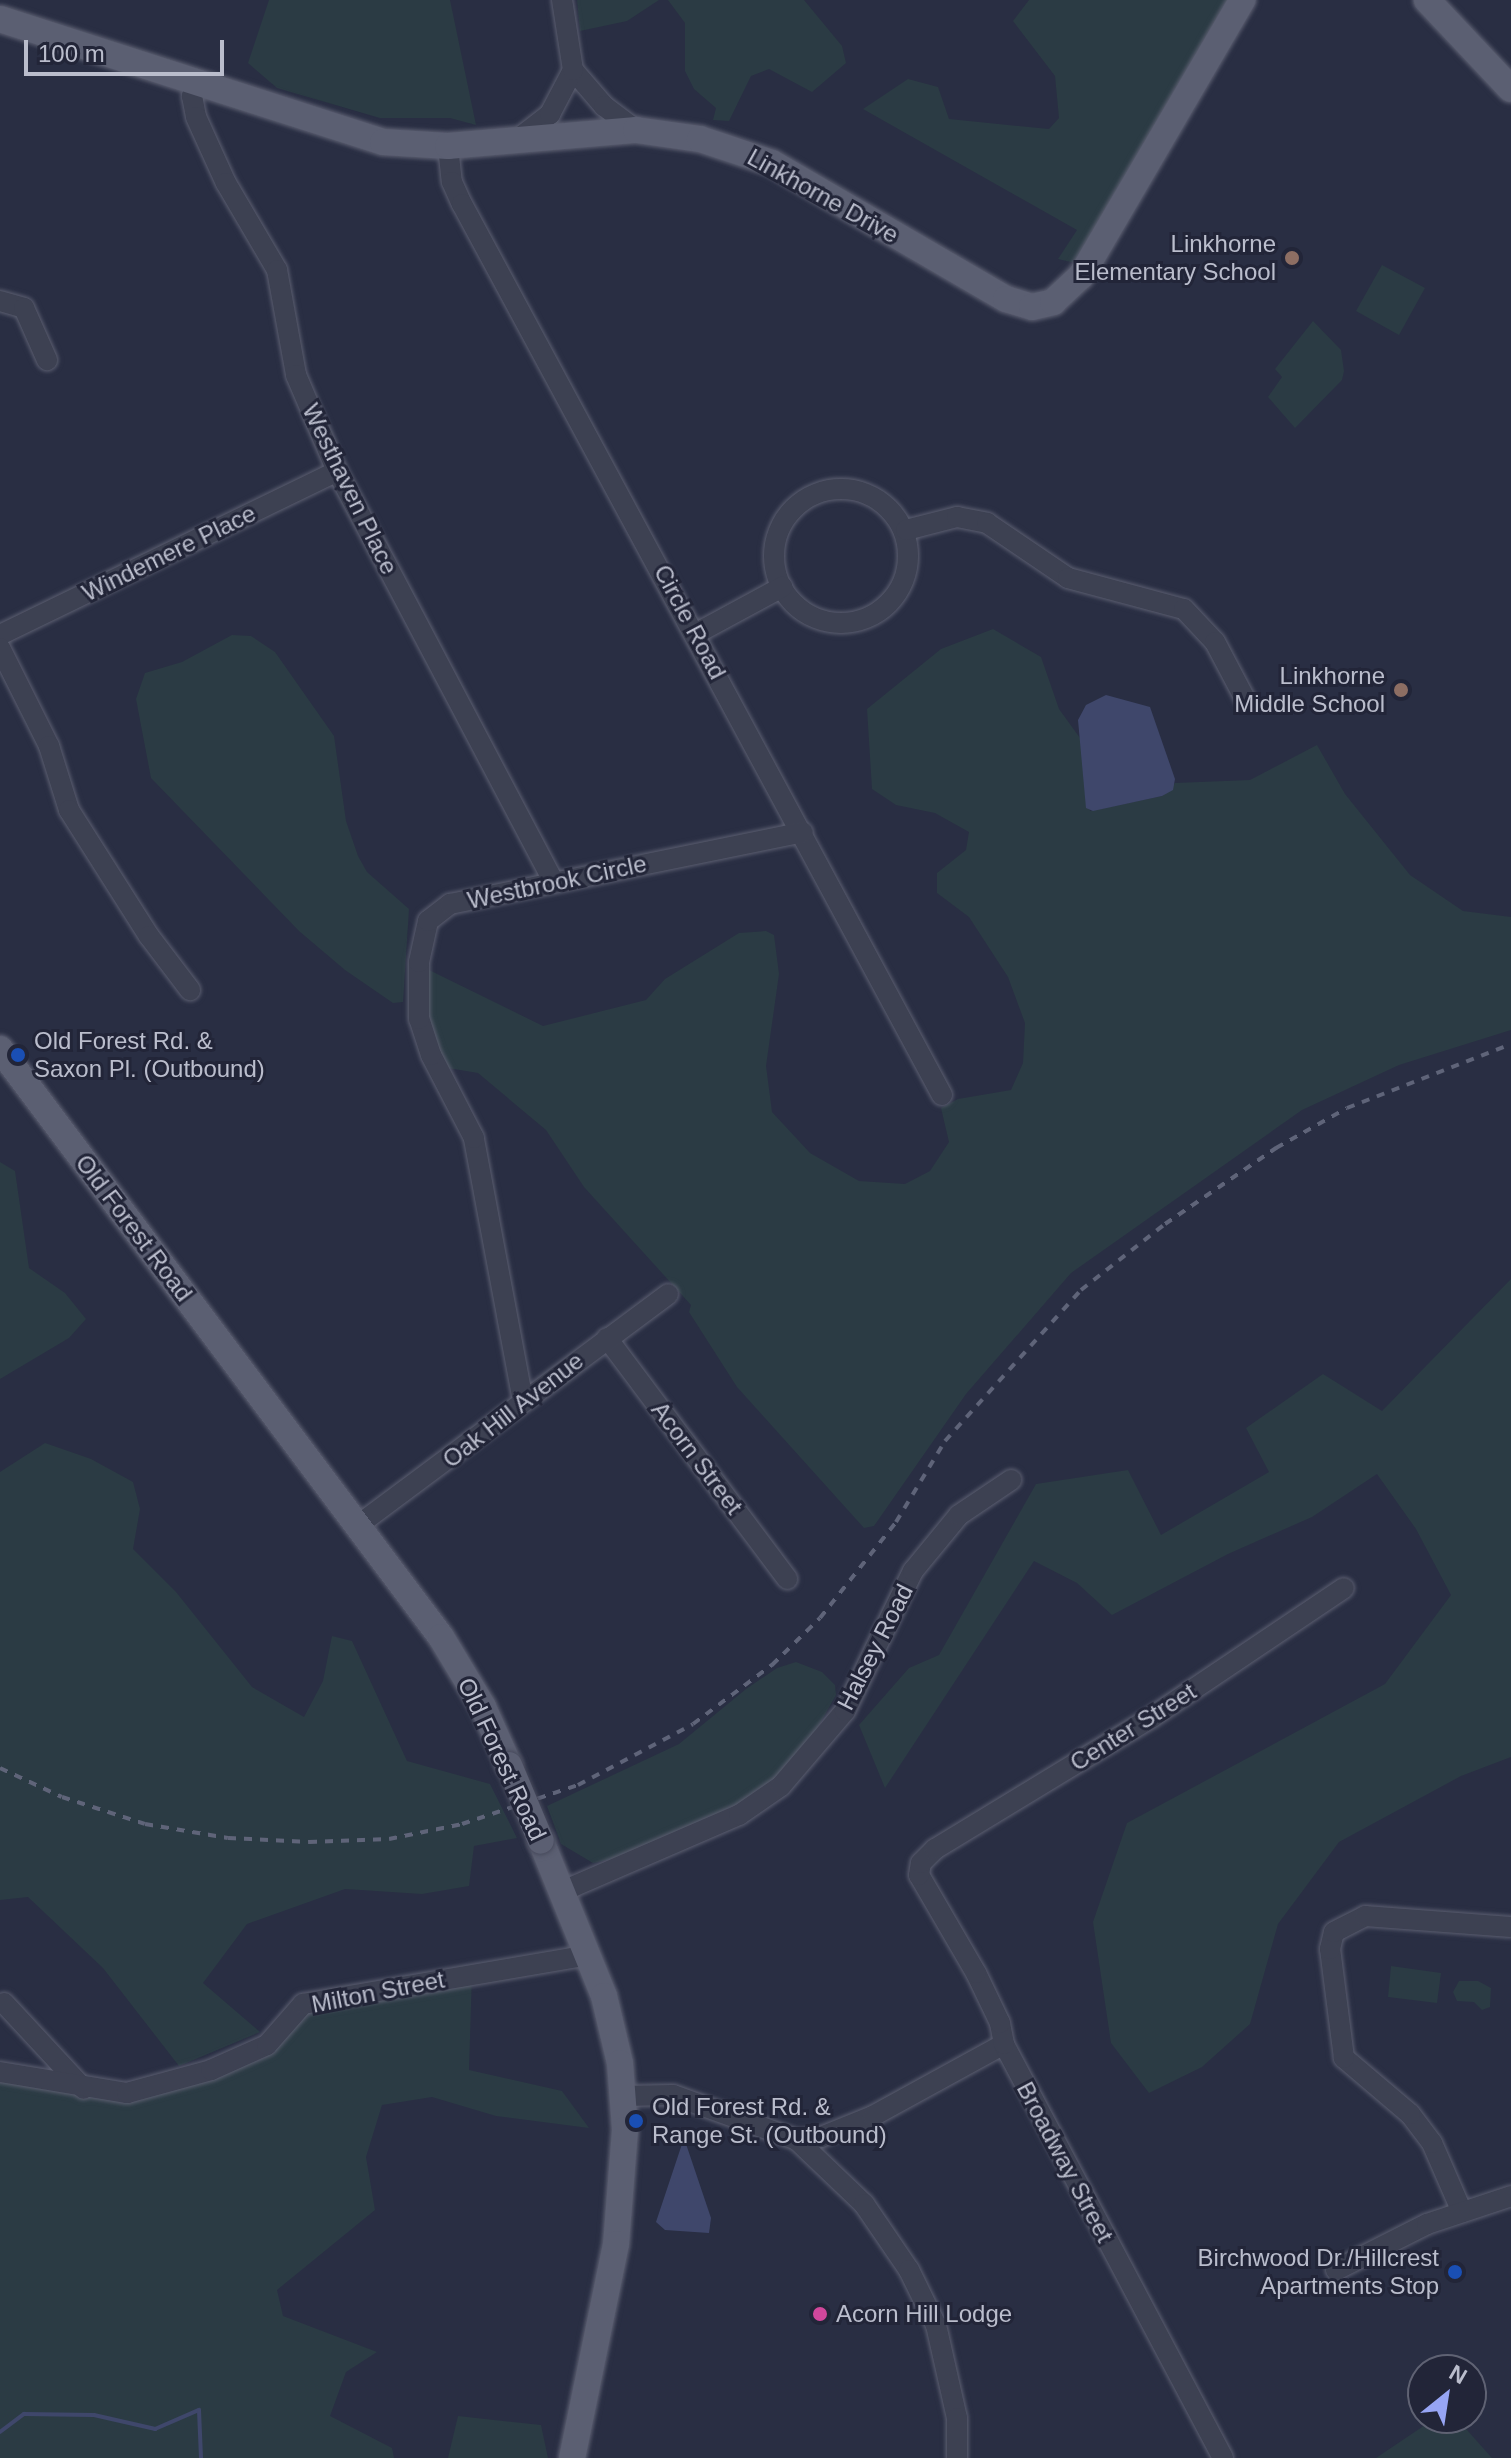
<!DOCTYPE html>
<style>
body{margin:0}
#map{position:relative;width:1511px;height:2458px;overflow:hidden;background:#292e43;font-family:Arial,sans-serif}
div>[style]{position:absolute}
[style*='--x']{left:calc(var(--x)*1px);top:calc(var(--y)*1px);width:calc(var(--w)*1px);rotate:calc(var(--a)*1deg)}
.green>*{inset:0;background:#2b3b44}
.water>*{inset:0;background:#3f476b}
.stream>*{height:4px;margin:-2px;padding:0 2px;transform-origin:2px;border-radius:2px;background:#3f476b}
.roads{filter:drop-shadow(0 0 2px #5b5e70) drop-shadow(0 0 2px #5b5e70)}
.minor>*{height:20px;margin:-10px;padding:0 10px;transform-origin:10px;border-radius:10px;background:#3d4152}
.minor>.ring{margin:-10px;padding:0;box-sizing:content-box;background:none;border:20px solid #3d4152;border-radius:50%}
.major>*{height:26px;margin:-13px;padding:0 13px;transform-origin:13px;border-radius:13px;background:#5b5f72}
.rail>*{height:4px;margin-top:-2px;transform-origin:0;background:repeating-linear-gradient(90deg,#5f6479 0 8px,transparent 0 16px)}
.bridges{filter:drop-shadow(0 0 2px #474a5c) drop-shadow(0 0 2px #474a5c)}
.major-bridge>*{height:26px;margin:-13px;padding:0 13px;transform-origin:13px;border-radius:13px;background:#5b5f72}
.dots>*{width:22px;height:22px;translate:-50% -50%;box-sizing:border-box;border:4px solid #222538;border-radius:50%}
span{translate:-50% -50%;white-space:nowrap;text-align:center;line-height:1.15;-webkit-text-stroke:6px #222538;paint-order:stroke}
.street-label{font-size:24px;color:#babdcc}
.poi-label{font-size:24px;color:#babdcc}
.right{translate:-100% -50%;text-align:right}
.left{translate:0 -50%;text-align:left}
.north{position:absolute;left:1407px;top:2354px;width:80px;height:80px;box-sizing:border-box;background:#222538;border:2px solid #5f6273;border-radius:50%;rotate:30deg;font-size:22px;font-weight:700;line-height:32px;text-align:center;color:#babdcc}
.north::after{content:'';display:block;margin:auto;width:28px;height:36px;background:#97a5f4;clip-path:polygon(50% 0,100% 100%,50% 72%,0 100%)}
.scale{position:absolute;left:24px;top:40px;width:200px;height:36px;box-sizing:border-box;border:4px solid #babdcc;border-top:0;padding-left:10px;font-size:24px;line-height:28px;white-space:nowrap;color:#babdcc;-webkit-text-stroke:6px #222538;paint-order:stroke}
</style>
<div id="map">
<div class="green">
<i style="clip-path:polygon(269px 0,450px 0,476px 125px,450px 118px,380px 118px,277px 88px,248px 63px)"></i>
<i style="clip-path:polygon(577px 0,659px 0,627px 21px,580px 31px)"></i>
<i style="clip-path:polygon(668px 0,804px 0,842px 46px,846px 63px,812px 92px,769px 69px,751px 76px,729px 121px,713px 120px,716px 108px,694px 89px,685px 71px,685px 23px)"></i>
<i style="clip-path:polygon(1029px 0,1232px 0,1075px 263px,1058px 259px,1077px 230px,863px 109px,908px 79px,938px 87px,949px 119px,1049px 129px,1059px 118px,1055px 76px,1013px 21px)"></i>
<i style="clip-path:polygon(1382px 265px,1425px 288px,1399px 335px,1356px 311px)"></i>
<i style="clip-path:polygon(1313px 321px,1341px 350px,1344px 371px,1342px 380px,1295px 428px,1268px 397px,1282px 377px,1275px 369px)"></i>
<i style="clip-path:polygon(993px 629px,1041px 657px,1059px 709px,1080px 738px,1090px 811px,1162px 796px,1175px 783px,1250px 780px,1317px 745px,1345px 794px,1410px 875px,1463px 911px,1511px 917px,1511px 1030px,1399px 1065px,1302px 1110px,1071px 1273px,966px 1394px,874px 1526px,864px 1528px,737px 1387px,689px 1312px,691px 1305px,584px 1187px,546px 1130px,478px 1073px,448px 1068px,426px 1024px,423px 967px,543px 1026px,646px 1000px,665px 979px,739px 933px,766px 931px,774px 935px,779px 974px,766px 1066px,772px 1112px,810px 1153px,859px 1181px,905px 1184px,930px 1171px,949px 1142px,941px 1108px,958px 1099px,1011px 1090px,1023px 1063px,1025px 1023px,1008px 977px,969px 917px,937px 893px,937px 873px,966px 850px,969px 832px,935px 813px,896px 805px,872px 789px,867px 709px,941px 649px)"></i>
<i style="clip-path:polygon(232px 635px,251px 636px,275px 652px,334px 736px,346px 821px,358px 856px,367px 872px,409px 909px,403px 1002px,393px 1003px,345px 970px,299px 931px,151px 778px,136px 699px,145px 673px,182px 662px)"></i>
<i style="clip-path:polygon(0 1162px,15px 1171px,29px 1268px,65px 1293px,86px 1319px,69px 1338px,0 1379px)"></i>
<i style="clip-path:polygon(1511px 1279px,1511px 1757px,1461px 1776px,1339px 1842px,1278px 1924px,1250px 2024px,1202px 2067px,1149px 2093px,1111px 2043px,1093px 1922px,1127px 1823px,1385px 1684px,1451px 1595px,1416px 1529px,1377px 1474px,1312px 1517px,1228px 1554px,1112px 1615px,1077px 1583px,1034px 1561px,885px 1788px,859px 1725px,909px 1668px,939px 1655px,1036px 1484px,1128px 1470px,1161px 1535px,1269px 1472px,1246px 1428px,1323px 1374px,1382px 1411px)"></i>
<i style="clip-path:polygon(45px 1443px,91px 1459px,133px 1482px,140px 1509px,133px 1549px,176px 1592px,252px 1687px,304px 1717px,323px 1681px,332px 1636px,352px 1641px,407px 1761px,490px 1784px,517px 1838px,474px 1846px,469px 1886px,422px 1894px,345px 1889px,247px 1924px,203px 1983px,260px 2032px,179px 2066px,103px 1968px,28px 1897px,0 1900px,0 1472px)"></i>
<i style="clip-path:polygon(796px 1662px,822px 1672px,835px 1685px,836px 1695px,794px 1770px,723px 1819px,622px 1857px,593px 1863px,561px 1844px,547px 1806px,679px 1744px,746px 1689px,777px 1668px)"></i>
<i style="clip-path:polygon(1391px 1966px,1441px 1973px,1437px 2003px,1388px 1997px)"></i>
<i style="clip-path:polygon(472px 1974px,469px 2070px,562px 2091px,589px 2128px,496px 2116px,432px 2097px,382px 2105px,366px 2157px,375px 2210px,277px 2290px,283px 2316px,377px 2352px,346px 2372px,330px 2416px,392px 2448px,394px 2458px,0 2458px,0 2072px,127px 2093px,266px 2045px,303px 2004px)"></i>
<i style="clip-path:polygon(1459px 1981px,1478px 1981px,1491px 1988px,1490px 2007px,1482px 2010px,1474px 2002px,1457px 2001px,1453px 1992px)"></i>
<i style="clip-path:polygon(458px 2416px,541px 2425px,548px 2458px,448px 2458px)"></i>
<i style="clip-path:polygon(1431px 2421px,1459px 2421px,1492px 2458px,1376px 2458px)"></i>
</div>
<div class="water">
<i style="clip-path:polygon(1106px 695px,1150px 707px,1175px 779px,1173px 790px,1162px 796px,1093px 811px,1086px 808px,1078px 720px,1086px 705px)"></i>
<i style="clip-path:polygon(684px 2138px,711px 2218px,709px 2233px,665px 2230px,656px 2222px)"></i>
</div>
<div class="stream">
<i style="--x:0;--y:2432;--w:30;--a:-37"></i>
<i style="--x:24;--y:2414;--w:70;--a:0.8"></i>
<i style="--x:94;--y:2415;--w:63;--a:12.9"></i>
<i style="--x:155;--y:2429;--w:48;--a:-23.4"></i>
<i style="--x:199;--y:2410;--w:48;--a:87.6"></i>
</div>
<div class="roads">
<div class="minor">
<i style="--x:573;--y:70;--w:48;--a:49.3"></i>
<i style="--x:604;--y:106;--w:40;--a:37"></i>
<i style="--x:197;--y:82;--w:15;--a:110"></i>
<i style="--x:192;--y:96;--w:21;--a:79"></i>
<i style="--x:196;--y:117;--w:72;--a:65.6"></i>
<i style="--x:226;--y:183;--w:101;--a:59.6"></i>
<i style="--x:277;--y:270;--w:107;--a:79.7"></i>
<i style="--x:296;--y:375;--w:104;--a:66.9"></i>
<i style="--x:337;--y:471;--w:465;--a:62.2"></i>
<i style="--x:518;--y:139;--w:41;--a:-38"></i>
<i style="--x:550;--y:114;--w:50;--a:-62.4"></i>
<i style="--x:573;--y:70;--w:71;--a:-98.9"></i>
<i style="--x:448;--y:146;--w:36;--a:84"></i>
<i style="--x:452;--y:182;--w:24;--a:66"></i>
<i style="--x:462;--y:204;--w:1012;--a:61.69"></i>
<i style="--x:0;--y:301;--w:25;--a:16"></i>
<i style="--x:24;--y:308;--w:57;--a:66.1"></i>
<i class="ring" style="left:774px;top:489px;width:114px;height:114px"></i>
<i style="--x:906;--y:530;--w:53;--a:-14.3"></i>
<i style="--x:957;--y:517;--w:31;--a:11"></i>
<i style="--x:987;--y:523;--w:98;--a:34.2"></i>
<i style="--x:1068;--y:578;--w:120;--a:15"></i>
<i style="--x:1184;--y:609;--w:45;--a:46.8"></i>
<i style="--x:1215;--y:642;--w:64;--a:62.2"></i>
<i style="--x:697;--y:633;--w:97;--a:-28.4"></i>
<i style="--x:0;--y:635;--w:375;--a:-25.9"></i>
<i style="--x:0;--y:648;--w:110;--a:63.4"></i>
<i style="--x:49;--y:746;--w:67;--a:72.6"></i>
<i style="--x:69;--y:810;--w:149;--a:57.6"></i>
<i style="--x:149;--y:936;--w:68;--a:52.8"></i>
<i style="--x:607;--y:1338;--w:301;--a:53.2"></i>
<i style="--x:523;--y:1401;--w:268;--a:-100.6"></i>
<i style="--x:474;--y:1138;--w:93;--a:-117.4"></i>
<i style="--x:431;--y:1055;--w:38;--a:-108"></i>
<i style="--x:419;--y:1019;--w:57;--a:-90"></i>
<i style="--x:419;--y:962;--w:42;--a:-77.6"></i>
<i style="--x:428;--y:921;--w:28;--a:-38"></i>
<i style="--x:450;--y:904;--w:360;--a:-11.5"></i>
<i style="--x:357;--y:1526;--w:388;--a:-36.7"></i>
<i style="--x:563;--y:1891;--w:192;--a:-23.4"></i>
<i style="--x:739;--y:1815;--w:51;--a:-34.6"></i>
<i style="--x:781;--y:1786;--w:99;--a:-49.5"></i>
<i style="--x:845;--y:1711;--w:156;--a:-64.1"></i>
<i style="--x:913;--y:1571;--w:72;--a:-50.6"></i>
<i style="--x:959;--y:1515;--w:63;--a:-33.9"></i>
<i style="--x:4;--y:2003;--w:117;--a:47.1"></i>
<i style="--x:0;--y:2072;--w:129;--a:9.4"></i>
<i style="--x:127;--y:2093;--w:87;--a:-15.3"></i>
<i style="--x:211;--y:2070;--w:61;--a:-24.1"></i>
<i style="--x:267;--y:2045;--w:55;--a:-48.7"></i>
<i style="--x:303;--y:2004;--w:290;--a:-9.7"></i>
<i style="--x:623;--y:2096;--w:50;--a:-1.1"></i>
<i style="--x:673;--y:2095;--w:132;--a:19.9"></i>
<i style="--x:797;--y:2140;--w:24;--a:-7"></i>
<i style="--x:821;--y:2137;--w:56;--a:-22"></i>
<i style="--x:873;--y:2116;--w:149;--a:-28.8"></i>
<i style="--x:797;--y:2140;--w:93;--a:43.7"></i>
<i style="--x:864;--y:2204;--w:80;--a:55.7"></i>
<i style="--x:909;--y:2270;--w:61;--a:63.9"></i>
<i style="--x:936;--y:2325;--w:95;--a:77.3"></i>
<i style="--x:957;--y:2418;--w:40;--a:90"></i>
<i style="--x:1462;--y:2212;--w:75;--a:-113.5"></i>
<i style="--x:1432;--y:2143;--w:36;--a:-127"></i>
<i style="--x:1410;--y:2114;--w:87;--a:-139.7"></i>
<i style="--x:1344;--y:2058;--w:110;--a:-97.3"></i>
<i style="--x:1330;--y:1949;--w:17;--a:-77"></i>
<i style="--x:1334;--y:1932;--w:35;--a:-27"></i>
<i style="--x:1365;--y:1916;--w:146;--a:4.3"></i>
<i style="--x:1336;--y:2270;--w:102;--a:-26.8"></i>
<i style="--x:1427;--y:2224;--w:89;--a:-18.4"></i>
<i style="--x:1223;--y:2458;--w:468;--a:-117.9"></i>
<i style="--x:1004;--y:2044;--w:21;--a:-101"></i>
<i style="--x:1000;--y:2023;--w:55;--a:-115.6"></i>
<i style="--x:976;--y:1973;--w:113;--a:-120.2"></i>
<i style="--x:919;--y:1875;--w:12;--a:-81"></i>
<i style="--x:921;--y:1863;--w:20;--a:-45"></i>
<i style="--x:935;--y:1849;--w:254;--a:-31.3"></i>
<i style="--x:1152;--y:1717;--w:231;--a:-33.9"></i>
</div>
<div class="major">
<i style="--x:1427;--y:0;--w:122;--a:46.7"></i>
<i style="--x:0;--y:19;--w:402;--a:17.8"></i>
<i style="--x:383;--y:142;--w:65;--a:3.5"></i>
<i style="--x:448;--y:146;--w:189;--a:-4.9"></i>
<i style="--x:636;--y:130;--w:65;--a:8"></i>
<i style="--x:700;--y:139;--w:76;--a:18.4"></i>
<i style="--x:772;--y:163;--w:271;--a:30.2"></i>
<i style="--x:1006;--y:299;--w:27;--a:17"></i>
<i style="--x:1032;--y:307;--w:22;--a:-13"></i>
<i style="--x:1053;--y:302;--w:38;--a:-43"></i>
<i style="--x:1081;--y:276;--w:320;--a:-59.7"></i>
<i style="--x:0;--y:1049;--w:735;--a:53.13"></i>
<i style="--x:441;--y:1637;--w:82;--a:59"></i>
<i style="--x:483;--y:1707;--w:64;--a:65.9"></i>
<i style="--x:541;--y:1841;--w:167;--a:67.9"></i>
<i style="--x:604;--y:1996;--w:69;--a:76.6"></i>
<i style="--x:620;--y:2063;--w:67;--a:85.7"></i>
<i style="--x:625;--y:2130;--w:114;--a:94.5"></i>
<i style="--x:616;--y:2244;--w:218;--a:101.6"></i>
</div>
</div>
<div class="rail">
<i style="--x:0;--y:1768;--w:68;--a:25.1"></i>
<i style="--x:62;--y:1797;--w:87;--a:18"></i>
<i style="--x:145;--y:1824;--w:84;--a:9.6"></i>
<i style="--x:228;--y:1838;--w:81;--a:2.8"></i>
<i style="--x:309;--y:1842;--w:80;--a:-2.1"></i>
<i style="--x:389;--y:1839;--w:75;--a:-11.6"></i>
<i style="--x:462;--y:1824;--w:122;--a:-18.6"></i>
<i style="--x:578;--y:1785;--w:130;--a:-27.9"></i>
<i style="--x:693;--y:1724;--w:99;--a:-36.8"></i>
<i style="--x:772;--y:1665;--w:67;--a:-44.4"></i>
<i style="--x:820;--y:1618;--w:122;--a:-51.6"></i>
<i style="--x:896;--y:1522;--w:95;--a:-58.8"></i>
<i style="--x:945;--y:1441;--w:203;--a:-48"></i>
<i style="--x:1081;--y:1290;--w:107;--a:-38.2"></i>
<i style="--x:1165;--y:1224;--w:135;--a:-34.4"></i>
<i style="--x:1276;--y:1148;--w:81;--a:-29.4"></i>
<i style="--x:1347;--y:1108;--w:176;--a:-21.3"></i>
</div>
<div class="bridges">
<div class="major-bridge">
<i style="--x:509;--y:1765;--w:82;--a:67.2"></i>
</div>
</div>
<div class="dots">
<i style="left:1292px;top:258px;background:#8d6e63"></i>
<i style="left:1401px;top:690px;background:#8d6e63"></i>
<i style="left:18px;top:1055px;background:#1a4fb4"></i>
<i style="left:636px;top:2121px;background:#1a4fb4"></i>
<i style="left:1455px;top:2272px;background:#1a4fb4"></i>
<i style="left:820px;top:2314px;background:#d1479c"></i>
</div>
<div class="street-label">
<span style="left:823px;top:196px;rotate:29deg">Linkhorne Drive</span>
<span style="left:350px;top:489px;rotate:64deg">Westhaven Place</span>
<span style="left:169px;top:553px;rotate:-26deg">Windemere Place</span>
<span style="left:690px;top:622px;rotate:62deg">Circle Road</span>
<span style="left:557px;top:882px;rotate:-12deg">Westbrook Circle</span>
<span style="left:134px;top:1228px;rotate:53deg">Old Forest Road</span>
<span style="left:513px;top:1410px;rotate:-38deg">Oak Hill Avenue</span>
<span style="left:697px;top:1458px;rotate:53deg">Acorn Street</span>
<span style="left:875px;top:1647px;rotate:-63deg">Halsey Road</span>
<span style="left:1133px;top:1727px;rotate:-32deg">Center Street</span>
<span style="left:502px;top:1759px;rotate:65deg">Old Forest Road</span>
<span style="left:378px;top:1992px;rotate:-11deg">Milton Street</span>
<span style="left:1065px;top:2162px;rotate:62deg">Broadway Street</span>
</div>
<div class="poi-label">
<span class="right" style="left:1276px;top:258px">Linkhorne<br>Elementary School</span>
<span class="right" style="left:1385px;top:690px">Linkhorne<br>Middle School</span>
<span class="left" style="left:34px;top:1055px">Old Forest Rd. &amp;<br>Saxon Pl. (Outbound)</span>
<span class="left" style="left:652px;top:2121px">Old Forest Rd. &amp;<br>Range St. (Outbound)</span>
<span class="right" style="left:1439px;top:2272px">Birchwood Dr./Hillcrest<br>Apartments Stop</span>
<span class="left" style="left:836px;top:2314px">Acorn Hill Lodge</span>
</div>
<div class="north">N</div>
<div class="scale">100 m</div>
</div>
